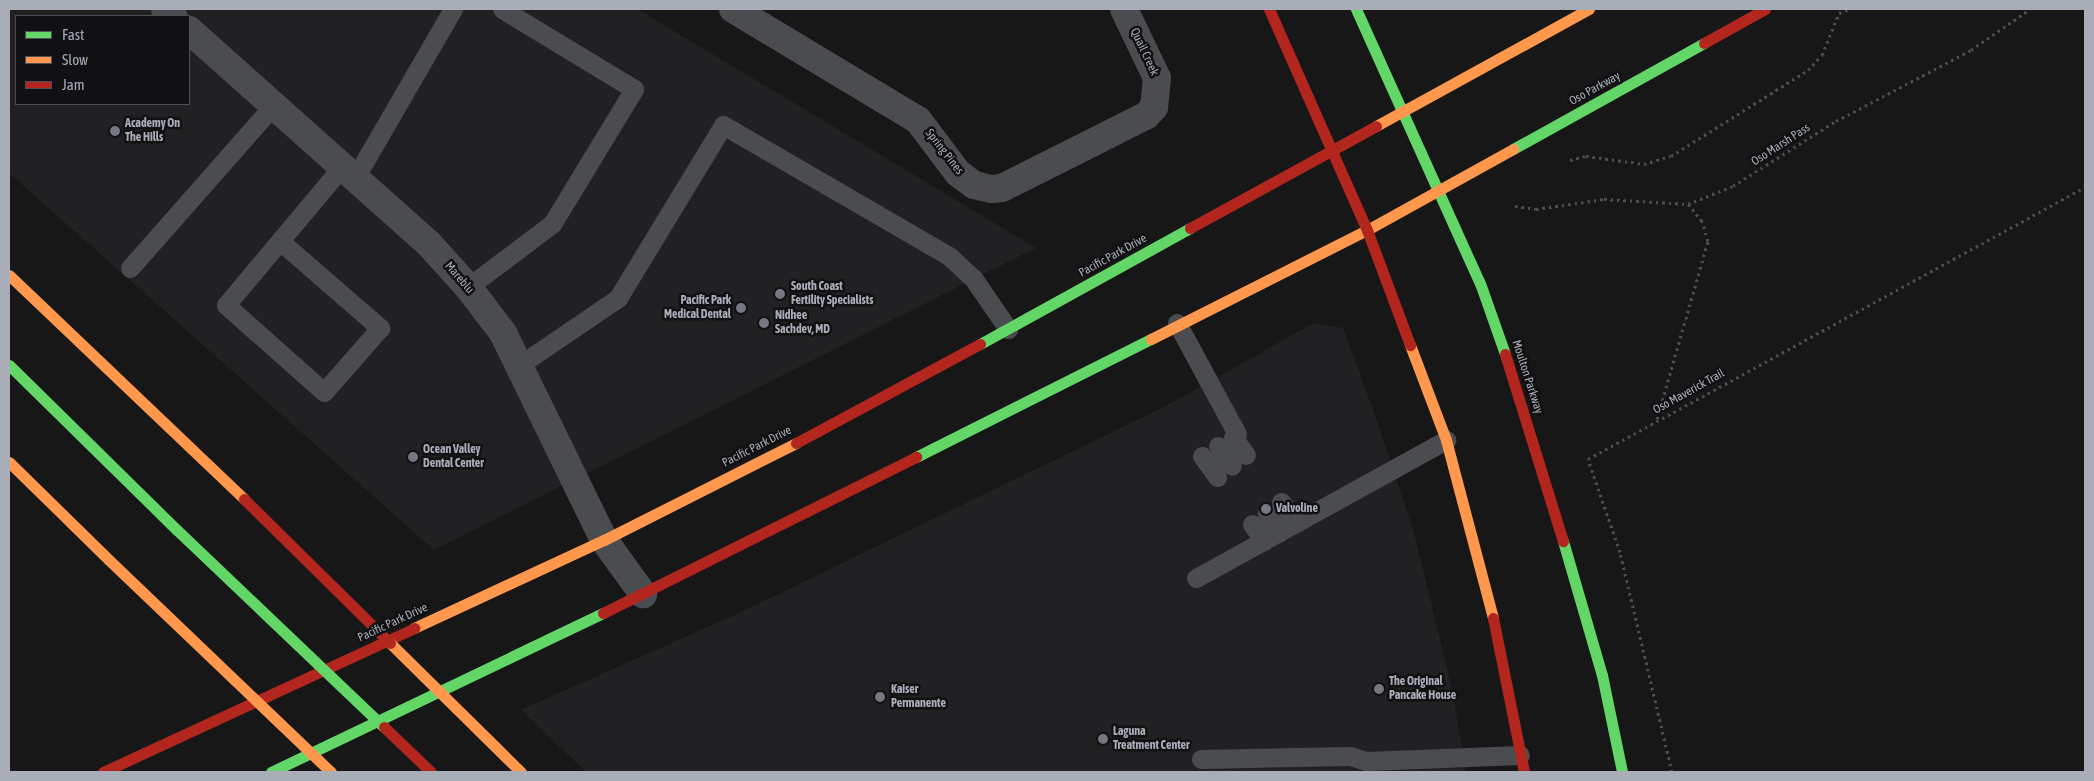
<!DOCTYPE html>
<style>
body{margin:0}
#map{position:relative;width:2094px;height:781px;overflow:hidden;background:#171717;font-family:"Asap Condensed",sans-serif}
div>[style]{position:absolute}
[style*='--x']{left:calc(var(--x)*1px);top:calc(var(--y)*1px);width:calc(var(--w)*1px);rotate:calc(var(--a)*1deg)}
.built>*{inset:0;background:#212123}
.path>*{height:3px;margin-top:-1.5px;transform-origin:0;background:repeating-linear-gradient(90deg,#4d4e52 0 2.5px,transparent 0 6.5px)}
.lane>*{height:19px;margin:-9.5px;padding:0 9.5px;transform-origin:9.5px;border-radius:9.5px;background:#4b4c50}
.street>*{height:28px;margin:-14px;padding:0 14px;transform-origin:14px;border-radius:14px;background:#4b4c50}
.fast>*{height:11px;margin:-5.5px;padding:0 5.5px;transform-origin:5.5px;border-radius:5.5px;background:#63d668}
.slow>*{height:11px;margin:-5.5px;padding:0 5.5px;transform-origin:5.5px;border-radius:5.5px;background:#ff974d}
.jam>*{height:11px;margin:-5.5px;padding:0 5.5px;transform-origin:5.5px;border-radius:5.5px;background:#b3261e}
.fast-bridge>*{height:11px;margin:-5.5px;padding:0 5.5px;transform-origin:5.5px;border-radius:5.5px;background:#63d668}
.slow-bridge>*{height:11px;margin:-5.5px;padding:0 5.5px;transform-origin:5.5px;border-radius:5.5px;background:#ff974d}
.jam-bridge>*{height:11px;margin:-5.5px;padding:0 5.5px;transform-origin:5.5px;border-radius:5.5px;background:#b3261e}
.dots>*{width:14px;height:14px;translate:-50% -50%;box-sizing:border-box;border:2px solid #111113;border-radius:50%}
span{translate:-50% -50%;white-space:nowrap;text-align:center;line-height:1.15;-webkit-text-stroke:5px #111113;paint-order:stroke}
.street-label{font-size:12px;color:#a8adb8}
.poi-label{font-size:12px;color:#a8adb8;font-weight:700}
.left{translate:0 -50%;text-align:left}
.right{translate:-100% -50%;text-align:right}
.frame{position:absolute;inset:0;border:10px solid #a8adb8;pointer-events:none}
.legend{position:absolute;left:15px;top:15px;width:175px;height:90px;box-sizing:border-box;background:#111113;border:1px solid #4d4f55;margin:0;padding:6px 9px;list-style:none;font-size:15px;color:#a8adb8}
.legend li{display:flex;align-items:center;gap:10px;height:25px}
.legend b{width:25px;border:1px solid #4d4f55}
</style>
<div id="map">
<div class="built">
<i style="clip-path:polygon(evenodd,9px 9px,637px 9px,1036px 248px,434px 550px,9px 173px,9px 9px,16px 16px,189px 16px,189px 104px,16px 104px,16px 16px)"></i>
<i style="clip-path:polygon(1314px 323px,1343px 328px,1374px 412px,1414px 533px,1452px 689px,1466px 772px,586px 772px,521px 710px,737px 614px,1162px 408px)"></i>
</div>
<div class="path">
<i style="--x:1570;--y:160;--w:16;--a:-14"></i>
<i style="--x:1586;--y:156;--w:59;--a:7.9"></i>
<i style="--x:1644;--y:164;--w:28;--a:-17"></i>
<i style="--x:1671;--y:156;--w:162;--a:-32.1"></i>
<i style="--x:1808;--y:70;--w:21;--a:-47"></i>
<i style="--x:1822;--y:55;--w:45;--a:-68"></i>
<i style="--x:1839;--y:13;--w:12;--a:-20"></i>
<i style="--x:1515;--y:206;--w:21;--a:8"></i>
<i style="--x:1536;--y:209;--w:69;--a:-8.4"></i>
<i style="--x:1604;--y:199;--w:84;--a:3.4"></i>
<i style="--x:1688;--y:204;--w:48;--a:-21.8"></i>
<i style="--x:1733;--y:186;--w:122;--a:-32.3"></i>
<i style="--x:1836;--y:121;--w:153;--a:-27.7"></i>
<i style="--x:1971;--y:50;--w:72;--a:-34.8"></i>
<i style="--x:1657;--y:419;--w:185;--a:-74"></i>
<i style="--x:1708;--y:241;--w:21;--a:-107"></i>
<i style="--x:1702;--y:221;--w:22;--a:-129"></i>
<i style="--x:1672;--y:772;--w:226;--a:-103.3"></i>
<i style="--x:1620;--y:552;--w:98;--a:-109"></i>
<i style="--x:1588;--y:459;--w:567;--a:-28.69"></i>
</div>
<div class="lane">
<i style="--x:355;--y:178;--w:195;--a:-59.9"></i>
<i style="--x:280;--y:241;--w:133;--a:41"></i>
<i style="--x:380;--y:328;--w:85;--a:131.2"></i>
<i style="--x:324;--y:392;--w:131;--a:-138.4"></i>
<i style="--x:226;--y:305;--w:180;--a:-50"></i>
<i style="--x:130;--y:268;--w:216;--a:-48.6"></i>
<i style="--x:468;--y:287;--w:105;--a:-36.9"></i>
<i style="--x:552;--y:224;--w:158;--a:-58.7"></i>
<i style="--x:634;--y:89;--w:154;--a:-148.8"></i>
<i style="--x:1177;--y:323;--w:126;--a:61.6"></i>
<i style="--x:521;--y:364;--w:117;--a:-34.2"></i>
<i style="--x:618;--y:298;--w:202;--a:-58.7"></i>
<i style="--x:723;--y:125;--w:261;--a:30.1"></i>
<i style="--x:949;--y:256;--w:33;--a:43"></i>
<i style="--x:973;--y:278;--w:62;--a:55.5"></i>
<i style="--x:1233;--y:437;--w:22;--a:54"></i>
<i style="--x:1218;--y:446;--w:24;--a:55"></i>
<i style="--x:1202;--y:456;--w:26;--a:54"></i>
<i style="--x:1281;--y:502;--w:26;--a:53"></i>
<i style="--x:1267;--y:513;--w:23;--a:59"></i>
<i style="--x:1252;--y:524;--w:21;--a:55"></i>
<i style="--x:1196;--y:578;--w:286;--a:-28.9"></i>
<i style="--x:1201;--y:759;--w:149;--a:-1.2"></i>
<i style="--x:1350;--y:756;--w:17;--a:17"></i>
<i style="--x:1366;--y:761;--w:154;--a:-2.2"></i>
</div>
<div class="street">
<i style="--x:165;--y:9;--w:11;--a:41"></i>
<i style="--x:733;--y:9;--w:216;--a:31"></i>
<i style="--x:918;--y:120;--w:66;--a:53"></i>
<i style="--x:958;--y:173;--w:20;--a:37"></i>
<i style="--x:974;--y:185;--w:18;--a:13"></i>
<i style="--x:992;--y:189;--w:10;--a:-6"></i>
<i style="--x:1002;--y:188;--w:162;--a:-26.7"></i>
<i style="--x:1147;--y:115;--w:11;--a:-49"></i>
<i style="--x:1154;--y:107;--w:29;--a:-84"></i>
<i style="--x:1157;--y:78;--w:76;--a:-115.6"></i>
<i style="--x:189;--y:30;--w:322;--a:41.7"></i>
<i style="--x:429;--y:244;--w:58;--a:47.8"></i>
<i style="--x:468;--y:287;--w:58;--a:52.7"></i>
<i style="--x:503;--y:333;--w:230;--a:64"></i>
<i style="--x:604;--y:540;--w:67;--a:54.2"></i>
</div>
<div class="fast">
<i style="--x:1356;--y:9;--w:301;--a:65.7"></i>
<i style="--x:1480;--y:283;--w:75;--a:70.6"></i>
<i style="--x:1513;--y:149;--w:218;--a:-29"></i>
<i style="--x:980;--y:344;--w:240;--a:-28.9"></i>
<i style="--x:9;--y:365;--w:235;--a:44.5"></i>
<i style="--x:916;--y:457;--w:263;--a:-26.7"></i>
<i style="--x:1563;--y:541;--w:140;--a:73.8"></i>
<i style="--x:1602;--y:675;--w:99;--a:78.3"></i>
<i style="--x:271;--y:772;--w:368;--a:-25.6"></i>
</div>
<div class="slow">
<i style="--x:1376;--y:126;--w:243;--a:-28.8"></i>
<i style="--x:9;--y:275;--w:325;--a:43.6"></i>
<i style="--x:1151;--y:339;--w:242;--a:-26.8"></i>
<i style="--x:1367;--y:230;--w:167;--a:-29"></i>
<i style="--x:1410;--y:345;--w:102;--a:69.2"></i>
<i style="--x:1446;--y:440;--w:184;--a:75.2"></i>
<i style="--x:9;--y:462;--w:140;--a:44.4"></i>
<i style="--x:414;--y:628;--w:209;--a:-24.9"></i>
<i style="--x:604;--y:540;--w:215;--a:-26.8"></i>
</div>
<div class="jam">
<i style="--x:1269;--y:9;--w:242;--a:66.1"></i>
<i style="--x:1367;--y:230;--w:123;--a:69.5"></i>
<i style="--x:1704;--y:43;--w:70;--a:-29.1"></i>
<i style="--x:1190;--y:228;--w:212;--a:-28.7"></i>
<i style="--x:1505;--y:354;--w:196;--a:72.8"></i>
<i style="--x:796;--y:443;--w:209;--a:-28.3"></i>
<i style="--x:603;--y:613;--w:350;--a:-26.5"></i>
<i style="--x:1493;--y:618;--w:157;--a:78.6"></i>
<i style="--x:103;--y:772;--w:343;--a:-24.8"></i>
</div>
<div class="fast-bridge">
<i style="--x:177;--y:530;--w:286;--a:43.6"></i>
</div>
<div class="slow-bridge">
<i style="--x:109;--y:560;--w:307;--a:43.7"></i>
<i style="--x:390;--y:643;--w:184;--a:44.6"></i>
</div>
<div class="jam-bridge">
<i style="--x:244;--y:499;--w:205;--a:44.6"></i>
<i style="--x:384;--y:727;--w:65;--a:43.8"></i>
</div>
<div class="dots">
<i style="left:115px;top:131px;background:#757880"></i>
<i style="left:780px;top:294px;background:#757880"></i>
<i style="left:741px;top:308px;background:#757880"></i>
<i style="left:764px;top:323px;background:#757880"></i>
<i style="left:413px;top:457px;background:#757880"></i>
<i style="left:1266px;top:509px;background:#757880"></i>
<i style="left:1379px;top:689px;background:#757880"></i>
<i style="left:880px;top:697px;background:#757880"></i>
<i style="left:1103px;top:739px;background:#757880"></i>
</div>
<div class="street-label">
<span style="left:1144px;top:52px;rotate:65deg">Quail Creek</span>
<span style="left:1595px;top:89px;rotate:-29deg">Oso Parkway</span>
<span style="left:1781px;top:145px;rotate:-33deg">Oso Marsh Pass</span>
<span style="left:944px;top:152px;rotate:52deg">Spring Pines</span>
<span style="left:1113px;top:256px;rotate:-29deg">Pacific Park Drive</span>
<span style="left:459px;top:278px;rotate:49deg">Mareblu</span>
<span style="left:1527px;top:377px;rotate:72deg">Moulton Parkway</span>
<span style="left:1689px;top:392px;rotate:-29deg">Oso Maverick Trail</span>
<span style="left:757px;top:447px;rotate:-27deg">Pacific Park Drive</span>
<span style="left:393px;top:623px;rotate:-25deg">Pacific Park Drive</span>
</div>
<div class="poi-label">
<span class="left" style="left:125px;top:131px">Academy On<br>The Hills</span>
<span class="left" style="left:791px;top:294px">South Coast<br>Fertility Specialists</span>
<span class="right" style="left:731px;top:308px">Pacific Park<br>Medical Dental</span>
<span class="left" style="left:775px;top:323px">Nidhee<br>Sachdev, MD</span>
<span class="left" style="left:423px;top:457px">Ocean Valley<br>Dental Center</span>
<span class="left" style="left:1276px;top:509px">Valvoline</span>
<span class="left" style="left:1389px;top:689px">The Original<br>Pancake House</span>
<span class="left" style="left:891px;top:697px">Kaiser<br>Permanente</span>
<span class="left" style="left:1113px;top:739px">Laguna<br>Treatment Center</span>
</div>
<div class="frame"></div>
<ul class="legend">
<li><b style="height:6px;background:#63d668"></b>Fast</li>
<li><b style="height:6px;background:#ff974d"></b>Slow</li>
<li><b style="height:6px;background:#b3261e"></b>Jam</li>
</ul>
</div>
